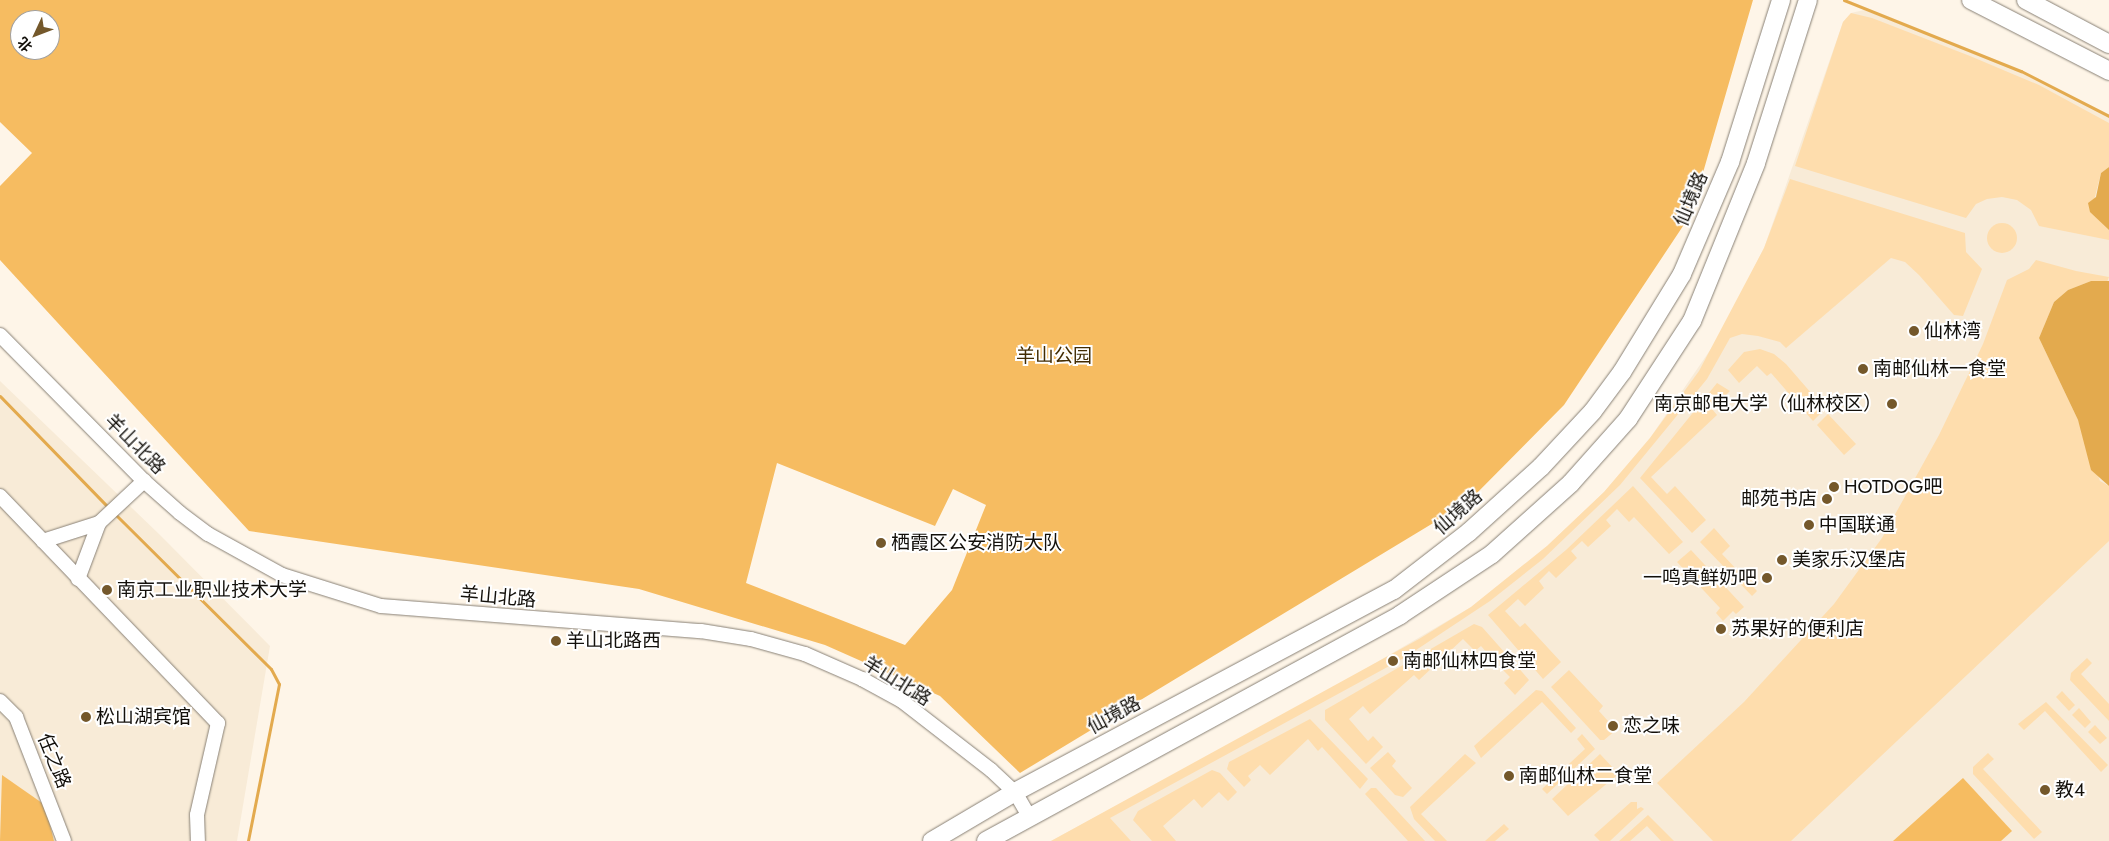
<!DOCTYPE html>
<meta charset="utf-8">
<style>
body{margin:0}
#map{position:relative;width:2109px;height:841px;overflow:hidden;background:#fef5e8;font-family:Jost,"Noto Sans SC",sans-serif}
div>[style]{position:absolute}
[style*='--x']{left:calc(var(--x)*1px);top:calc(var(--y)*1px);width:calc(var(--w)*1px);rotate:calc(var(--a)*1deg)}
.built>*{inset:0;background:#f8ebd7}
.green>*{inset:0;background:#feddad}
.round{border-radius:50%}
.forest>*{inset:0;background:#f6bc61}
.water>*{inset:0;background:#e3aa4e}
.stream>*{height:3px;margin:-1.5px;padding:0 1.5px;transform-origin:1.5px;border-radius:1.5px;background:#e3aa4e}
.roads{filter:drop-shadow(0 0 1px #888075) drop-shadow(0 0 1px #888075)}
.minor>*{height:14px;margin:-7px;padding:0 7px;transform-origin:7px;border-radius:7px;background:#fff}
.major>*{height:18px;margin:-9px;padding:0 9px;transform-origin:9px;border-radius:9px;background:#fff}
.dots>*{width:14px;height:14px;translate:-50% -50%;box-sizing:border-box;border:2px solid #fff;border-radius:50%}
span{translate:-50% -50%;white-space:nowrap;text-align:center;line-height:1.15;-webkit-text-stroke:4px #fff;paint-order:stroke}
.street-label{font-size:19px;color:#13100b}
.poi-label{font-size:19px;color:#13100b}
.left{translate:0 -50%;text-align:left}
.right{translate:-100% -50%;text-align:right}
.park-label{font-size:19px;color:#422c03}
.north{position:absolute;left:10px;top:10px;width:50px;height:50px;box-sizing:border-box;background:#fff;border:1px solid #a19f9d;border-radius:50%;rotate:227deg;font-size:14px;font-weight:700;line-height:20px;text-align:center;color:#13100b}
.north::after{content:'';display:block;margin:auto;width:18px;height:22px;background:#74582b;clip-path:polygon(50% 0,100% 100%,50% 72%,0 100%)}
</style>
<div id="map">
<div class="built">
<i style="clip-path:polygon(1864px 10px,2021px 71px,2109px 117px,2109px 841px,1051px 841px,1314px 699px,1471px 607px,1547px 546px,1604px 492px,1650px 438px,1719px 337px,1764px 248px,1843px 22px,1851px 13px)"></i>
<i style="clip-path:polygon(0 381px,159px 534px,270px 646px,237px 841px,0 841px)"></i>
</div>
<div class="green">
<i style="clip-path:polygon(1851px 13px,1872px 18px,1970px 56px,2039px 85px,2109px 123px,2109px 167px,2101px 173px,2091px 212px,2109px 230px,2109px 240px,2039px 226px,2031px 210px,2017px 200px,2002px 197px,1987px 199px,1976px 204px,1966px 218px,1795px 166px,1843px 22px)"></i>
<i style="clip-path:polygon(1790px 179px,1965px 233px,1966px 252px,1982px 269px,1963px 316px,1954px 315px,1919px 275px,1905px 262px,1891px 258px,1786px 348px,1780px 342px,1758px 336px,1742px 334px,1730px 338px,1707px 379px,1620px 485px,1543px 559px,1490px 601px,1404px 658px,1110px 818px,1131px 841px,1051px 841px,1419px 639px,1471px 607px,1547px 546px,1604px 492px,1650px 438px,1699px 371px,1764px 248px)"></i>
<i class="round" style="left:1987px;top:223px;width:30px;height:30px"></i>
<i style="clip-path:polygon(2036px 260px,2076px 271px,2109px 277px,2107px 282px,2091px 281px,2068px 290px,2054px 302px,2039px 338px,2078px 420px,2100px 481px,2109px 486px,2109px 541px,1791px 841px,1713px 841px,1657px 783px,1744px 702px,1834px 604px,1882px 538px,1939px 435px,1983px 344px,2007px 280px,2029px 269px)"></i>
<i style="clip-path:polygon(1760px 349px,1774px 354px,1786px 364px,1825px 409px,1813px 421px,1771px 373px,1767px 376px,1757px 366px,1739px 383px,1728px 370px,1744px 352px)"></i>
<i style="clip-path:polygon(1717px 383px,1730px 391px,1712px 409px,1717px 415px,1651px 477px,1667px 494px,1675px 486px,1706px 520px,1692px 533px,1640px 478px)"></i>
<i style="clip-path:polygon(1828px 414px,1856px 444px,1844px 455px,1817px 425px)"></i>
<i style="clip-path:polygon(1633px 486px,1683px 542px,1669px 554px,1634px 517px,1629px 522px,1617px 509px,1606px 520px,1611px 526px,1588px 547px,1582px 541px,1571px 551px,1577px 558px,1556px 578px,1549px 571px,1539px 581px,1544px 588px,1525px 606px,1518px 599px,1505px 611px,1520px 627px,1525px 623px,1561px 662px,1543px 679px,1488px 615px,1566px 550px)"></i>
<i style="clip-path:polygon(1714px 528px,1730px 546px,1722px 554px,1757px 591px,1752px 596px,1700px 542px)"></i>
<i style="clip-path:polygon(1691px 550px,1744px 607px,1736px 614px,1733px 611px,1723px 621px,1716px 613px,1720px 608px,1677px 562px)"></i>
<i style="clip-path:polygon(1474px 624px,1482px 627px,1506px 654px,1496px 663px,1481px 646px,1475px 651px,1463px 639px,1419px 680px,1414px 675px,1370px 714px,1363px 706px,1349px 719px,1368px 741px,1373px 736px,1383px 747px,1366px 764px,1325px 720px,1325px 710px)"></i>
<i style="clip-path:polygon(1510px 658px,1529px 680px,1515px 695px,1504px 683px,1510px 677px,1500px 667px)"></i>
<i style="clip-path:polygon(2087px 658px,2092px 663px,2081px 674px,2109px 704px,2109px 721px,2070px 680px,2071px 673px)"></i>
<i style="clip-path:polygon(1569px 670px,1603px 706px,1599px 711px,1616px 730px,1604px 740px,1600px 740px,1551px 687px)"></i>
<i style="clip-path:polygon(1536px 690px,1542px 691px,1576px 728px,1571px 733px,1542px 702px,1481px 758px,1474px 746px)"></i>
<i style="clip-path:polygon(2062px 691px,2075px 705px,2069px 711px,2056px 697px)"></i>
<i style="clip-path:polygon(2046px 702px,2108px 765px,2101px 772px,2045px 711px,2024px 730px,2018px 724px)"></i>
<i style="clip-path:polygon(2079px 708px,2091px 722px,2085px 728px,2072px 715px)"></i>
<i style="clip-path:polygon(1310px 719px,1368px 779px,1360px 789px,1322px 747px,1318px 751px,1308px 739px,1270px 775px,1260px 765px,1248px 776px,1251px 780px,1244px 787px,1227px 769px,1229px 762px)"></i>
<i style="clip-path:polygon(2095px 725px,2107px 738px,2100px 744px,2088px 732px)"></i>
<i style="clip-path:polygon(1582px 734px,1595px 749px,1547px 794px,1542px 789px,1585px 749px,1577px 739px)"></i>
<i style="clip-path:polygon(1388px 752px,1396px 761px,1392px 766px,1412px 788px,1403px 797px,1395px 795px,1370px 768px)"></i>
<i style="clip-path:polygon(1988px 753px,1994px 759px,1983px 769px,2042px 832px,2034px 839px,1973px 774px,1973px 767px)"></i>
<i style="clip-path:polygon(1465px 754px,1476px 763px,1421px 814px,1447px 841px,1435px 841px,1414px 819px,1410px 807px)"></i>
<i style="clip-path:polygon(1600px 754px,1615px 770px,1616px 776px,1568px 816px,1552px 799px)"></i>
<i style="clip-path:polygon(1212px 770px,1220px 773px,1237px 792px,1228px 801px,1219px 792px,1202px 808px,1194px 799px,1163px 826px,1176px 841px,1152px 841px,1133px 820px,1138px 811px)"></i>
<i style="clip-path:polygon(1371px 788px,1376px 788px,1425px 841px,1408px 841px,1365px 794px)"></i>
<i style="clip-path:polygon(1631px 802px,1637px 802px,1637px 809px,1641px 807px,1644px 809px,1610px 841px,1600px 841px,1594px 835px)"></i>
<i style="clip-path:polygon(1648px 815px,1674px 841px,1661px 841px,1647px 826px,1630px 841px,1619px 841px)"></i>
<i style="clip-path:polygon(1504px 824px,1509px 829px,1495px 841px,1485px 841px)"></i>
</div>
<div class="forest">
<i style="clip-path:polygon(evenodd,0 0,1753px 0,1691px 214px,1564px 405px,1468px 502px,1020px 773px,940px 696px,825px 645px,639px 589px,249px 531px,0 260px,0 186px,32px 153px,0 122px,0 0,20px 20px,50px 20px,50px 50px,20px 50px,20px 20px,0 0,777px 463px,935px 526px,953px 489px,986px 505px,952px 590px,905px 645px,746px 583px,777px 463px)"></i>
<i style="clip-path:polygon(2px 775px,45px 805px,54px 841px,0 841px)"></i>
<i style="clip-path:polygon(1963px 778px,2012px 831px,2001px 841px,1893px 841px)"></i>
</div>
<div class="water">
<i style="clip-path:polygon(2109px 167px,2109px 230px,2090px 212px,2088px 203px,2096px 197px,2101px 173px)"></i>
<i style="clip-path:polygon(2091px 281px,2109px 281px,2109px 486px,2091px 470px,2078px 420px,2039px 338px,2054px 302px,2068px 290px)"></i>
</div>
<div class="stream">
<i style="--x:1844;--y:0;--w:191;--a:21.9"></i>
<i style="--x:2021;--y:71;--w:99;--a:27.1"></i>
<i style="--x:0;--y:396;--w:156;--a:45.8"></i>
<i style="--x:114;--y:513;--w:221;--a:44.8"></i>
<i style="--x:271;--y:669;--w:17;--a:62"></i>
<i style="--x:279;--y:684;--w:160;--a:101.2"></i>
</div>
<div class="roads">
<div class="minor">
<i style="--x:0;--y:335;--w:205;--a:45.4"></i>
<i style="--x:144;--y:481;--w:48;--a:41.6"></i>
<i style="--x:180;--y:513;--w:35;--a:37"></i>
<i style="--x:208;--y:534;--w:85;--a:29"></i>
<i style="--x:282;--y:575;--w:104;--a:17.4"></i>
<i style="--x:381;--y:606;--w:321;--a:4.5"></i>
<i style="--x:701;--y:631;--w:51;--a:9.1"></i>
<i style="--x:751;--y:639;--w:56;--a:15.5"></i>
<i style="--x:805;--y:654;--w:62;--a:23.7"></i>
<i style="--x:862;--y:679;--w:46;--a:28.8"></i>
<i style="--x:902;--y:701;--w:113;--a:37.8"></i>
<i style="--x:991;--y:770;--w:33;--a:43"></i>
<i style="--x:1015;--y:792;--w:28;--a:60"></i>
<i style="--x:0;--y:496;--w:315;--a:46.2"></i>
<i style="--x:218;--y:723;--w:94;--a:102.9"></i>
<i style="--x:197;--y:815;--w:26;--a:88"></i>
<i style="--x:43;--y:541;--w:59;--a:-17.8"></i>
<i style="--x:99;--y:523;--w:62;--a:-43"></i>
<i style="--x:78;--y:579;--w:60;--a:-69.4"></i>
<i style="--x:0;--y:701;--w:23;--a:45"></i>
<i style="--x:16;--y:717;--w:133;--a:68.8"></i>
</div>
<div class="major">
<i style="--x:1971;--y:0;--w:155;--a:27.2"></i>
<i style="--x:2026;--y:0;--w:94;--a:27.9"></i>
<i style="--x:932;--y:841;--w:96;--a:-30.6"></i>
<i style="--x:1015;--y:792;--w:429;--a:-28.1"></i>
<i style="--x:1394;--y:590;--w:95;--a:-37.7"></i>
<i style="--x:1469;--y:532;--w:97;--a:-42.1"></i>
<i style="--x:1541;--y:467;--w:76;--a:-47.1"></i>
<i style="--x:1593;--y:411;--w:49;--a:-53.4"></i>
<i style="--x:1622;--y:372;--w:115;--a:-58.5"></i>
<i style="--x:1682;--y:274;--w:122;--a:-66.8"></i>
<i style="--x:1730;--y:162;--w:170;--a:-72.5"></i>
<i style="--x:986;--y:841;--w:472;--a:-28.6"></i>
<i style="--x:1400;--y:615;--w:110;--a:-33.5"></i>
<i style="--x:1492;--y:554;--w:106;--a:-41.9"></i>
<i style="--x:1571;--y:483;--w:86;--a:-48.3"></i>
<i style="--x:1628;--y:419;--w:117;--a:-56.9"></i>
<i style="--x:1692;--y:321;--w:170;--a:-67.9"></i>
<i style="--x:1756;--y:163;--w:171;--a:-72.3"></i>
</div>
</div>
<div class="dots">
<i style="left:1914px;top:331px;background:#74582b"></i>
<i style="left:1863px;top:369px;background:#74582b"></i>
<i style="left:1892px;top:404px;background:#74582b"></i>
<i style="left:1834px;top:487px;background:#74582b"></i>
<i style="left:1827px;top:499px;background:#74582b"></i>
<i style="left:1809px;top:525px;background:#74582b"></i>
<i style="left:881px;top:543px;background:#74582b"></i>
<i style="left:1782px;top:560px;background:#74582b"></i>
<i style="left:1767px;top:578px;background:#74582b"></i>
<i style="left:107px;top:590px;background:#74582b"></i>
<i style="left:1721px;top:629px;background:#74582b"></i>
<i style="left:556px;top:641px;background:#74582b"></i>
<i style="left:1393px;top:661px;background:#74582b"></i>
<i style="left:86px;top:717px;background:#74582b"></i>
<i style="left:1613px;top:726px;background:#74582b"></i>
<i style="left:1509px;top:776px;background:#74582b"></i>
<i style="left:2045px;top:790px;background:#74582b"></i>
</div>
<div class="street-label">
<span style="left:1691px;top:199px;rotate:-67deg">仙境路</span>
<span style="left:135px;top:444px;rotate:45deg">羊山北路</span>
<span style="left:1458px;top:512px;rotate:-41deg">仙境路</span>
<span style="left:498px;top:597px;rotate:5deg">羊山北路</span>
<span style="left:897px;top:681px;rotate:32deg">羊山北路</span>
<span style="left:1114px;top:715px;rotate:-28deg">仙境路</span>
<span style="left:54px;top:761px;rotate:68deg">任之路</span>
</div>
<div class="poi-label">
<span class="left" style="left:1924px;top:331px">仙林湾</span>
<span class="left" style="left:1873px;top:369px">南邮仙林一食堂</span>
<span class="right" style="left:1882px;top:404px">南京邮电大学（仙林校区）</span>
<span class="left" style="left:1844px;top:487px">HOTDOG吧</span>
<span class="right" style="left:1817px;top:499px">邮苑书店</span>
<span class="left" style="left:1819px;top:525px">中国联通</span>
<span class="left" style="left:891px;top:543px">栖霞区公安消防大队</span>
<span class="left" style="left:1792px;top:560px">美家乐汉堡店</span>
<span class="right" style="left:1757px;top:578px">一鸣真鲜奶吧</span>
<span class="left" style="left:117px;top:590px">南京工业职业技术大学</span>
<span class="left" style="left:1731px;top:629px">苏果好的便利店</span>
<span class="left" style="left:566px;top:641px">羊山北路西</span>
<span class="left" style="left:1403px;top:661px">南邮仙林四食堂</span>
<span class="left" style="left:96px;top:717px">松山湖宾馆</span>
<span class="left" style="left:1623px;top:726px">恋之味</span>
<span class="left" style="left:1519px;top:776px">南邮仙林二食堂</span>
<span class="left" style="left:2055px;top:790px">教4</span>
</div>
<div class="park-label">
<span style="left:1054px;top:356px">羊山公园</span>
</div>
<div class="north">北</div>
</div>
